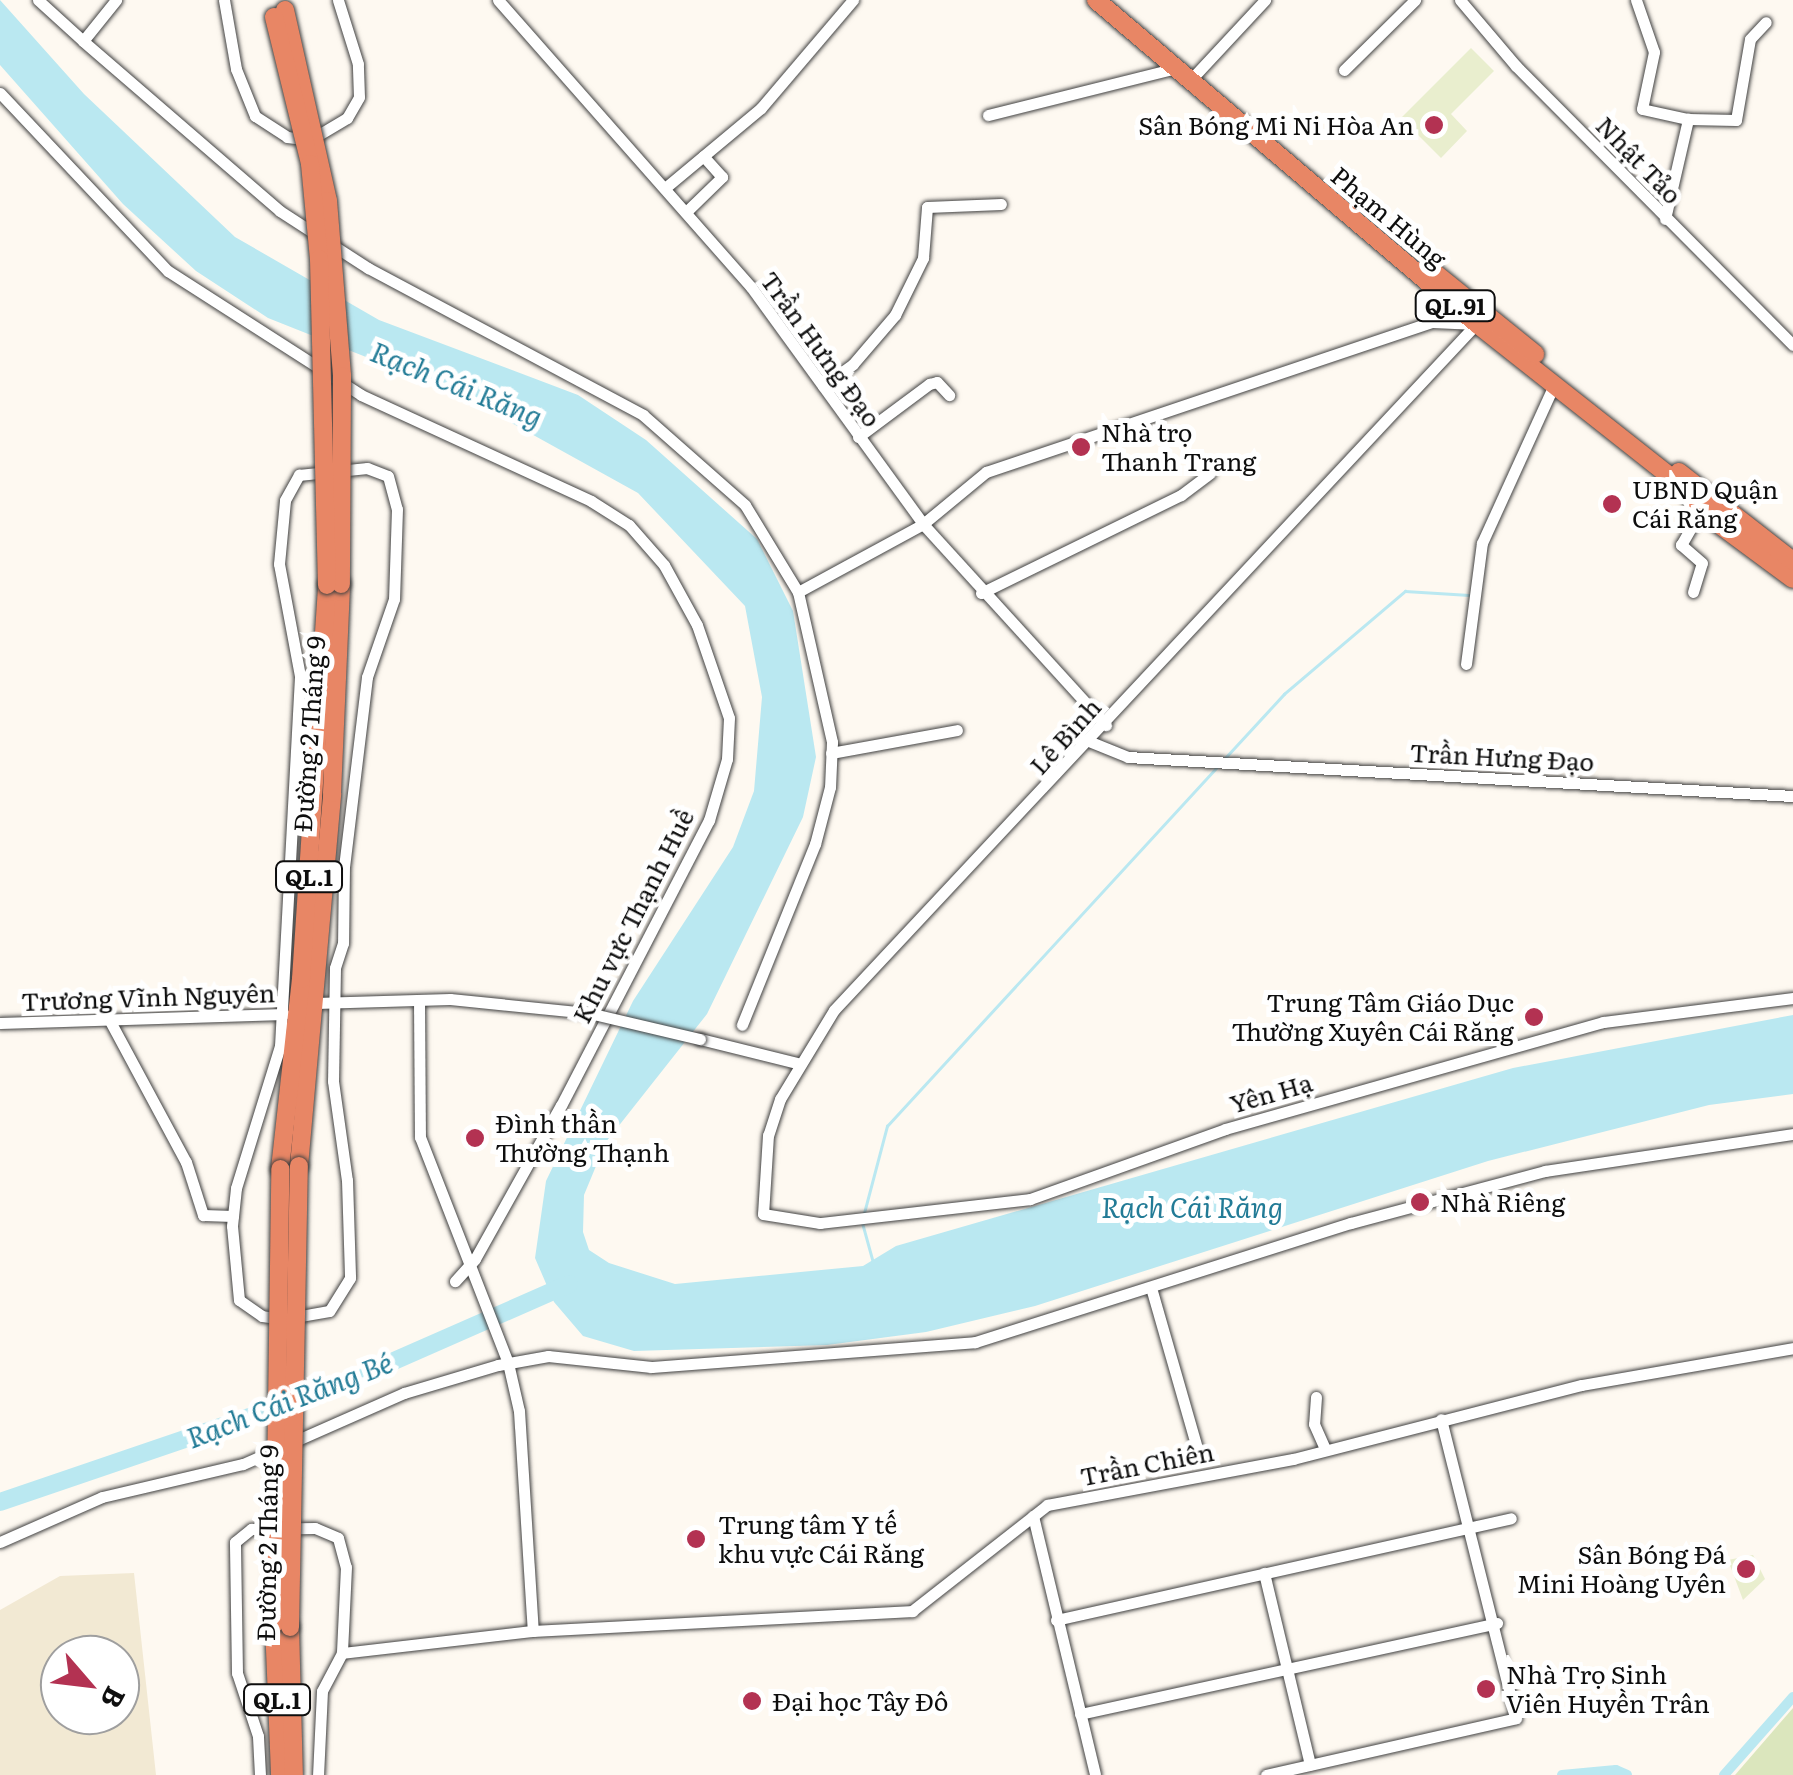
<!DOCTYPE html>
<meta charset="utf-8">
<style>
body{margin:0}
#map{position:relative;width:1793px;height:1775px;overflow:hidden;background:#fef9f1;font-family:Literata,serif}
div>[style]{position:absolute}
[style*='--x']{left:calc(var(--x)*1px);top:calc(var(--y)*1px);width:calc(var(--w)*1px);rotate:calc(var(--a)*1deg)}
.farmland>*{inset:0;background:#f2e9d3}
.green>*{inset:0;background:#dbe6bd}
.pitch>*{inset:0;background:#e9eece}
.water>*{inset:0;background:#bae8f1}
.stream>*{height:2.5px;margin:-1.25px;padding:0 1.25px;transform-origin:1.25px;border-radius:1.25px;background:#bae8f1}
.canal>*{height:10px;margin:-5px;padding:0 5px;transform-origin:5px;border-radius:5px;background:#bae8f1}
.river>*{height:18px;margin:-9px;padding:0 9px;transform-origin:9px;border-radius:9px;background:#bae8f1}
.roads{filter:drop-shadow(0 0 2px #414141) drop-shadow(0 0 2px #414141)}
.minor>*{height:11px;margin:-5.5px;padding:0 5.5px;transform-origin:5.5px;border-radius:5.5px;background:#fff}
.highway>*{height:18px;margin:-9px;padding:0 9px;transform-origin:9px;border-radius:9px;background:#e88665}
.bridges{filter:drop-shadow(0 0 2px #414141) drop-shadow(0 0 2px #414141)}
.minor-bridge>*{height:11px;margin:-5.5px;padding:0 5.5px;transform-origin:5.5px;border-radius:5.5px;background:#fff}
.highway-bridge>*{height:18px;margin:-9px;padding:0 9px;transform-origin:9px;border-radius:9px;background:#e88665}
.dots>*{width:28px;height:28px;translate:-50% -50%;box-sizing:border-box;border:5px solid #fff;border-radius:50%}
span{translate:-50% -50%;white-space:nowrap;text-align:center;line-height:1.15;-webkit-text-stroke:10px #fff;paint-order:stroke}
.shield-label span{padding:2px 8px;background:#fff;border:2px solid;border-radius:8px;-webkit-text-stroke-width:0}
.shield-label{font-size:22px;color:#0e0e0e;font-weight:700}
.poi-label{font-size:25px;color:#0e0e0e}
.right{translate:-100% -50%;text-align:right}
.left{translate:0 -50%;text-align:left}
.street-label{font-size:25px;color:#0e0e0e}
.water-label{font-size:28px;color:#227b96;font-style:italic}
.north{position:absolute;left:40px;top:1635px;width:100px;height:100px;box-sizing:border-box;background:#fff;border:2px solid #9f9f9f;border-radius:50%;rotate:118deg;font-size:28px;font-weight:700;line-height:40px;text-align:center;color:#0e0e0e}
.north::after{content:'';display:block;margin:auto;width:35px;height:45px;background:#b33252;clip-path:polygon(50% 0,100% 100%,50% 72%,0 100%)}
</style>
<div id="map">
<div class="farmland">
<i style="clip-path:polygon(evenodd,134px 1573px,156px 1775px,0 1775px,0 1610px,60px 1576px,134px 1573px,60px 1655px,120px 1655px,120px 1715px,60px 1715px,60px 1655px)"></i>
</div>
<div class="green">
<i style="clip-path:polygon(1793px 1708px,1793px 1775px,1735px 1775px)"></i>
</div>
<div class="pitch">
<i style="clip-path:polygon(1471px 48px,1494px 71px,1451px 114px,1467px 131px,1441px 158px,1401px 118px)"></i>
<i style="clip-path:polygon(1753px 1555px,1765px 1579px,1743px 1600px,1728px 1560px)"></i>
</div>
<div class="water">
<i style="clip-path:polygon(0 0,84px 94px,235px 237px,379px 320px,578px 395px,646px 440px,757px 539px,793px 611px,816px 757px,803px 817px,707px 1014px,606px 1142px,584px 1195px,583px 1232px,589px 1250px,609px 1263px,675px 1284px,863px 1266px,896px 1246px,1513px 1068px,1793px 1015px,1793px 1094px,1709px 1105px,1488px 1161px,1035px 1306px,926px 1332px,827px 1345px,634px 1351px,583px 1336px,554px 1302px,535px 1258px,546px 1181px,633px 1001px,733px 847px,754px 791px,762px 697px,745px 606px,638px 493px,459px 394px,268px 318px,196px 271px,123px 204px,0 65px)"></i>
</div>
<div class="stream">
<i style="--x:1225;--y:758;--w:87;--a:-47.3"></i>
<i style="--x:1284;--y:694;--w:159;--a:-40.4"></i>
<i style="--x:1405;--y:591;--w:64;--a:3.6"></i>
<i style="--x:864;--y:1213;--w:90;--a:-75.2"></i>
<i style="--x:887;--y:1126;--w:486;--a:-47.4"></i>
<i style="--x:862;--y:1221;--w:41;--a:74.6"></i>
</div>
<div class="canal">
<i style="--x:1562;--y:1775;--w:54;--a:-5.3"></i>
<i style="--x:1616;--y:1770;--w:12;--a:24"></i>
<i style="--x:1724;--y:1775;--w:104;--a:-48.5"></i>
</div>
<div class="river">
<i style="--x:0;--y:1502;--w:339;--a:-18.8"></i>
<i style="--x:321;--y:1393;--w:271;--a:-23.7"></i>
</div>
<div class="roads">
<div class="minor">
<i style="--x:38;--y:0;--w:61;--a:42.3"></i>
<i style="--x:83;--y:41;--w:53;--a:-51.2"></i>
<i style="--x:224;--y:0;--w:70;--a:80.1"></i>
<i style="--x:236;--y:69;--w:51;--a:68"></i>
<i style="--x:255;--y:116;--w:38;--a:33"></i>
<i style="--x:287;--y:137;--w:23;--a:7"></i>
<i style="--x:310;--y:140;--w:43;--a:-30.7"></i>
<i style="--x:347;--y:118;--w:24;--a:-60"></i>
<i style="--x:359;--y:97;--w:33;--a:-92"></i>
<i style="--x:358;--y:64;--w:67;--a:-107.4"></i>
<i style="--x:498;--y:0;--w:383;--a:48.6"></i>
<i style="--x:751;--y:287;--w:293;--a:54"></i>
<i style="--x:923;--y:524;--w:272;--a:47.7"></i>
<i style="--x:1460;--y:0;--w:87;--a:49.7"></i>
<i style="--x:1516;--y:66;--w:393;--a:45.2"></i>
<i style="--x:1636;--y:0;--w:55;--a:70.9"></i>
<i style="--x:1654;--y:52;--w:58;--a:101.9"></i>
<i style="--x:1642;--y:109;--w:47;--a:12.3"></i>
<i style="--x:1688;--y:119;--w:48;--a:1.2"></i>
<i style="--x:1736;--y:120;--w:82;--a:-80.2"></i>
<i style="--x:1750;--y:39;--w:23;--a:-47"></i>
<i style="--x:83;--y:41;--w:260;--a:40.8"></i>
<i style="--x:280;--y:211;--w:105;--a:32.9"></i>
<i style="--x:368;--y:268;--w:312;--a:28.1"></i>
<i style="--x:643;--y:415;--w:136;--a:41.4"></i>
<i style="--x:745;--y:505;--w:102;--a:58.7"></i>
<i style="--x:798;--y:592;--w:154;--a:77.2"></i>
<i style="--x:832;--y:742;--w:45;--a:92.5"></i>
<i style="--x:830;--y:787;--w:59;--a:104.7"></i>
<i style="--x:815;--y:844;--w:195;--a:112"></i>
<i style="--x:1344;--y:70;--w:100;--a:-44.6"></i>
<i style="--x:1197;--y:73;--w:100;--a:-47"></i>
<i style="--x:0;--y:93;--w:245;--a:46.7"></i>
<i style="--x:168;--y:271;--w:229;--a:32.7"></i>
<i style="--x:361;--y:395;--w:253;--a:24.7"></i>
<i style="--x:591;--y:501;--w:45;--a:32.3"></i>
<i style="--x:629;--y:525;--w:53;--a:48.8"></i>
<i style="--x:664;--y:565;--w:68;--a:61.2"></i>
<i style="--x:697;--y:625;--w:98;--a:71"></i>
<i style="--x:729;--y:718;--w:41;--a:92.8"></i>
<i style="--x:727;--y:759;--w:64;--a:106.4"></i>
<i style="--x:709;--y:820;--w:321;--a:117.4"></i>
<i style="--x:561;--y:1105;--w:176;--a:119.2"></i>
<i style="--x:475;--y:1259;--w:30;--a:132"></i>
<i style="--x:988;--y:115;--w:195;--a:-14"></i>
<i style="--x:665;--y:188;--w:125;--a:-39.8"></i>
<i style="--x:761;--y:108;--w:142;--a:-49.6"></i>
<i style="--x:687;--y:211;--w:49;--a:-44.2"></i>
<i style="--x:722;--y:177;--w:28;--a:-132"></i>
<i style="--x:1665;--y:219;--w:103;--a:-77"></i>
<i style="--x:1478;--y:322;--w:942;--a:133.11"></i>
<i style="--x:834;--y:1010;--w:104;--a:121.2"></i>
<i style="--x:780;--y:1099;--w:38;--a:108"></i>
<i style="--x:768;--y:1135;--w:79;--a:93.6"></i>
<i style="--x:763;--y:1214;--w:58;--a:9"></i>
<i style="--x:820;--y:1223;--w:211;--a:-6.5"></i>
<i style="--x:1030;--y:1199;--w:207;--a:-19.7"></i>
<i style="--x:1225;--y:1129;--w:393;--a:-15.8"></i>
<i style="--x:1603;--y:1022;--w:192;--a:-7.2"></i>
<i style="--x:823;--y:386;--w:37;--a:-36"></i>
<i style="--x:853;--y:364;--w:65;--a:-49.4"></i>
<i style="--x:895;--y:315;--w:64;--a:-63.8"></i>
<i style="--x:923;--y:258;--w:51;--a:-85.5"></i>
<i style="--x:927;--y:207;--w:74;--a:-2.3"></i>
<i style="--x:858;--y:437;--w:89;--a:-36.7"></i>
<i style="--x:929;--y:384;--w:8;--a:-14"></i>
<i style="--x:937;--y:382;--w:18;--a:47"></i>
<i style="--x:367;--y:468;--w:22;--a:21"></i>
<i style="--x:388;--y:476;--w:34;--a:75"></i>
<i style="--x:397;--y:509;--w:90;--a:91.9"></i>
<i style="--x:394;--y:599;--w:83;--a:109.1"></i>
<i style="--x:367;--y:677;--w:190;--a:96.9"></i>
<i style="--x:344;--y:866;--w:77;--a:90.7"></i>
<i style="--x:343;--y:943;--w:26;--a:108"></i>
<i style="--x:335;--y:968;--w:113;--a:91"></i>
<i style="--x:333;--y:1081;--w:100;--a:82"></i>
<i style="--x:347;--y:1180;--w:98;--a:88.2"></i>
<i style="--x:350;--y:1278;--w:39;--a:122"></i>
<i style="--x:329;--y:1311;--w:47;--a:170.1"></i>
<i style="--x:283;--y:1319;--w:21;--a:-172"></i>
<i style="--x:262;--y:1316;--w:28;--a:-145"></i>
<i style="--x:239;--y:1300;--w:74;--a:-95.4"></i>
<i style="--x:232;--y:1226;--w:38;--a:-84"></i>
<i style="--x:236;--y:1188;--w:149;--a:-72.8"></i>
<i style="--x:280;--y:1046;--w:371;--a:-86.9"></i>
<i style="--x:300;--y:676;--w:114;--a:-100.6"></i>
<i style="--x:279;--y:564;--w:64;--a:-84.6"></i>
<i style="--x:285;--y:500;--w:29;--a:-61"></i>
<i style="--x:299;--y:475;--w:68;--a:-5.9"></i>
<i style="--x:798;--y:592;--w:142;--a:-28.5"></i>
<i style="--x:923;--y:524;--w:82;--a:-39.5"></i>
<i style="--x:986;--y:472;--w:471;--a:-18.6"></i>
<i style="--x:1432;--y:322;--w:45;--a:2.5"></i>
<i style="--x:1693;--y:592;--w:30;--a:-73"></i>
<i style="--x:1702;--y:563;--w:28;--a:-139"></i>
<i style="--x:1681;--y:545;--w:39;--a:-60"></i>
<i style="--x:981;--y:593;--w:223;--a:-26.1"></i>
<i style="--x:1181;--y:495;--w:36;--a:-37"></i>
<i style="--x:1466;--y:664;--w:122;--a:-82.5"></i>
<i style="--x:1482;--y:543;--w:176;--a:-65.5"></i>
<i style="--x:1091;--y:742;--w:40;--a:22"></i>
<i style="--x:1128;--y:757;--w:666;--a:3.36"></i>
<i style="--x:831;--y:753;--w:128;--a:-10.3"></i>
<i style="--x:419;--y:1000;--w:137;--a:89.6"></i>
<i style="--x:420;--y:1137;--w:243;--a:68.7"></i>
<i style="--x:508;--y:1363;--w:49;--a:77.1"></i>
<i style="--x:519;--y:1411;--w:220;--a:86.4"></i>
<i style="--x:533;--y:1631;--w:380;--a:-3"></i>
<i style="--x:912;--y:1611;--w:172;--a:-38.1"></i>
<i style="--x:1047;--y:1505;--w:250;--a:-10.6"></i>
<i style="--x:1293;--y:1459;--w:298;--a:-14.4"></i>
<i style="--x:1582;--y:1385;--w:214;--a:-9.9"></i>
<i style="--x:316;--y:1003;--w:134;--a:-1.7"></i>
<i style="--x:450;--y:999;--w:140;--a:5.8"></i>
<i style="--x:0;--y:1023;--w:284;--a:-1.8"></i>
<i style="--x:111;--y:1023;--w:158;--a:61.7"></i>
<i style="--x:186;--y:1162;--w:56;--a:72.2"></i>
<i style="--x:203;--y:1215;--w:30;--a:2"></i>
<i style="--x:700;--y:1039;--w:100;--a:13.9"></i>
<i style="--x:1152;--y:1291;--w:163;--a:74"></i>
<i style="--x:1316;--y:1397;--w:27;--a:94"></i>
<i style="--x:1314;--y:1424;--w:27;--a:66"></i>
<i style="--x:1033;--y:1516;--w:266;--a:76.5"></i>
<i style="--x:0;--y:1542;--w:111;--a:-23.8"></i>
<i style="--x:102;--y:1497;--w:145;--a:-13.2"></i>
<i style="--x:243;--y:1464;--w:176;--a:-23.8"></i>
<i style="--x:404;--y:1393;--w:98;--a:-16.6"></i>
<i style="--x:498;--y:1365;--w:51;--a:-10.2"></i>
<i style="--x:548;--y:1356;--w:104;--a:6.1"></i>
<i style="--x:651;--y:1367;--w:325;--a:-4.4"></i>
<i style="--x:975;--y:1342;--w:394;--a:-17.6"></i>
<i style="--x:1351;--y:1223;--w:201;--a:-15"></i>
<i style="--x:1545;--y:1171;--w:251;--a:-8.5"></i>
<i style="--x:1264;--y:1573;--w:197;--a:76.5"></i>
<i style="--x:1056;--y:1620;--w:466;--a:-12.6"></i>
<i style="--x:342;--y:1653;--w:192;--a:-6.6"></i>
<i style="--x:1080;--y:1714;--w:427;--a:-12.3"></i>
<i style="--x:260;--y:1775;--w:39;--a:-93"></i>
<i style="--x:258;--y:1736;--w:66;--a:-108.4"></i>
<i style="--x:237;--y:1673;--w:131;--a:-90.9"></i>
<i style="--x:235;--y:1542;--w:21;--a:-39"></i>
<i style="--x:251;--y:1529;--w:64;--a:-0.9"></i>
<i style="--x:315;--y:1528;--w:25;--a:23"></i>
<i style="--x:338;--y:1538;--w:30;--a:75"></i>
<i style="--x:346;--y:1567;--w:86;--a:92.7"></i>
<i style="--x:342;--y:1653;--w:43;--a:117.8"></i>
<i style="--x:322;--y:1691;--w:84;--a:92.7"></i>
<i style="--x:1266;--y:1775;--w:256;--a:-12.8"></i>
<i style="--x:1516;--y:1718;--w:308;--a:-104.1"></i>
</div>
<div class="highway">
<i style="--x:1096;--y:0;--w:500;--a:40.38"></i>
<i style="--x:1477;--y:324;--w:260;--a:38.3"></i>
<i style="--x:1681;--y:485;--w:33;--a:52"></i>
<i style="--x:1701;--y:511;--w:114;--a:36.5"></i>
<i style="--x:1431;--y:270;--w:134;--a:38.9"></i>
<i style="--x:1679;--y:472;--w:145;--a:38"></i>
<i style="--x:299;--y:1166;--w:374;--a:-84.9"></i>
<i style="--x:332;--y:793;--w:209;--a:-87.5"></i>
<i style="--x:280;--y:1169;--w:191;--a:-83.7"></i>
<i style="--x:301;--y:979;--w:395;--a:-86.2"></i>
<i style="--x:274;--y:1624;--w:151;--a:87.7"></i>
<i style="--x:290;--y:1627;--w:148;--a:88.5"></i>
</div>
</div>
<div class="bridges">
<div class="minor-bridge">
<i style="--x:589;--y:1013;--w:114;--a:13.2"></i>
</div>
<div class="highway-bridge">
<i style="--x:285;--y:10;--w:196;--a:77.3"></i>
<i style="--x:328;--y:201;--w:176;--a:85.4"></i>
<i style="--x:342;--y:376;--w:208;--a:90.3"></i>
<i style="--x:274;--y:17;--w:151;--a:76.2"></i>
<i style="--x:310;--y:164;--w:95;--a:84.6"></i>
<i style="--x:319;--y:259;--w:326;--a:88.6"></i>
<i style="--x:274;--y:1624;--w:455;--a:-89.2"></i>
<i style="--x:290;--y:1627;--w:461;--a:-88.9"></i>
</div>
</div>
<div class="dots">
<i style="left:1434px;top:125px;background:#b33252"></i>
<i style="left:1081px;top:447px;background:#b33252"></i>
<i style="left:1612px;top:504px;background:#b33252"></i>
<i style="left:1534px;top:1017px;background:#b33252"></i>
<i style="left:475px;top:1138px;background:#b33252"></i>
<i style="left:1420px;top:1202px;background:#b33252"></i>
<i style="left:696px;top:1539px;background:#b33252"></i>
<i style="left:1746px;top:1569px;background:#b33252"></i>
<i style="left:1486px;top:1689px;background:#b33252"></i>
<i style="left:752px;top:1701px;background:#b33252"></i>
</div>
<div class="shield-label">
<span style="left:1455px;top:306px">QL.91</span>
<span style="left:309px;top:877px">QL.1</span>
<span style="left:277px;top:1700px">QL.1</span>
</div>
<div class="poi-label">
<span class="right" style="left:1414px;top:125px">Sân Bóng Mi Ni Hòa An</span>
<span class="left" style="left:1101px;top:447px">Nhà trọ<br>Thanh Trang</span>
<span class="left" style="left:1632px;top:504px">UBND Quận<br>Cái Răng</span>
<span class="right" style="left:1514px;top:1017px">Trung Tâm Giáo Dục<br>Thường Xuyên Cái Răng</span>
<span class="left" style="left:495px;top:1138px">Đình thần<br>Thường Thạnh</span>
<span class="left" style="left:1440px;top:1202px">Nhà Riêng</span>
<span class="left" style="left:718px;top:1539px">Trung tâm Y tế<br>khu vực Cái Răng</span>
<span class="right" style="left:1726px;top:1569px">Sân Bóng Đá<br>Mini Hoàng Uyên</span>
<span class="left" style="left:1506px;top:1689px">Nhà Trọ Sinh<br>Viên Huyền Trân</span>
<span class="left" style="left:772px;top:1701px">Đại học Tây Đô</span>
</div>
<div class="street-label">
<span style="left:1639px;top:160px;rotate:46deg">Nhật Tảo</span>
<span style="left:1389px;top:217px;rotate:40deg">Phạm Hùng</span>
<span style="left:821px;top:349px;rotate:54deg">Trần Hưng Đạo</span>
<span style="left:309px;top:734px;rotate:-86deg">Đường 2 Tháng 9</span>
<span style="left:1065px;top:736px;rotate:-48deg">Lê Bình</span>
<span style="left:1502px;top:757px;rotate:3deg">Trần Hưng Đạo</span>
<span style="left:633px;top:916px;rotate:-63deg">Khu vực Thạnh Huề</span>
<span style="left:148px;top:997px;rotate:-2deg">Trương Vĩnh Nguyên</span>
<span style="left:1271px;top:1093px;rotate:-16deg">Yên Hạ</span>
<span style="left:1147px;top:1464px;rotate:-11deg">Trần Chiên</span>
<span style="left:267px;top:1543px;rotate:-89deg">Đường 2 Tháng 9</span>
</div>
<div class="water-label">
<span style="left:457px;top:383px;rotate:22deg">Rạch Cái Răng</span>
<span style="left:1192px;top:1206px">Rạch Cái Răng</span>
<span style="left:289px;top:1399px;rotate:-21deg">Rạch Cái Răng Bé</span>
</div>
<div class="north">B</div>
</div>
